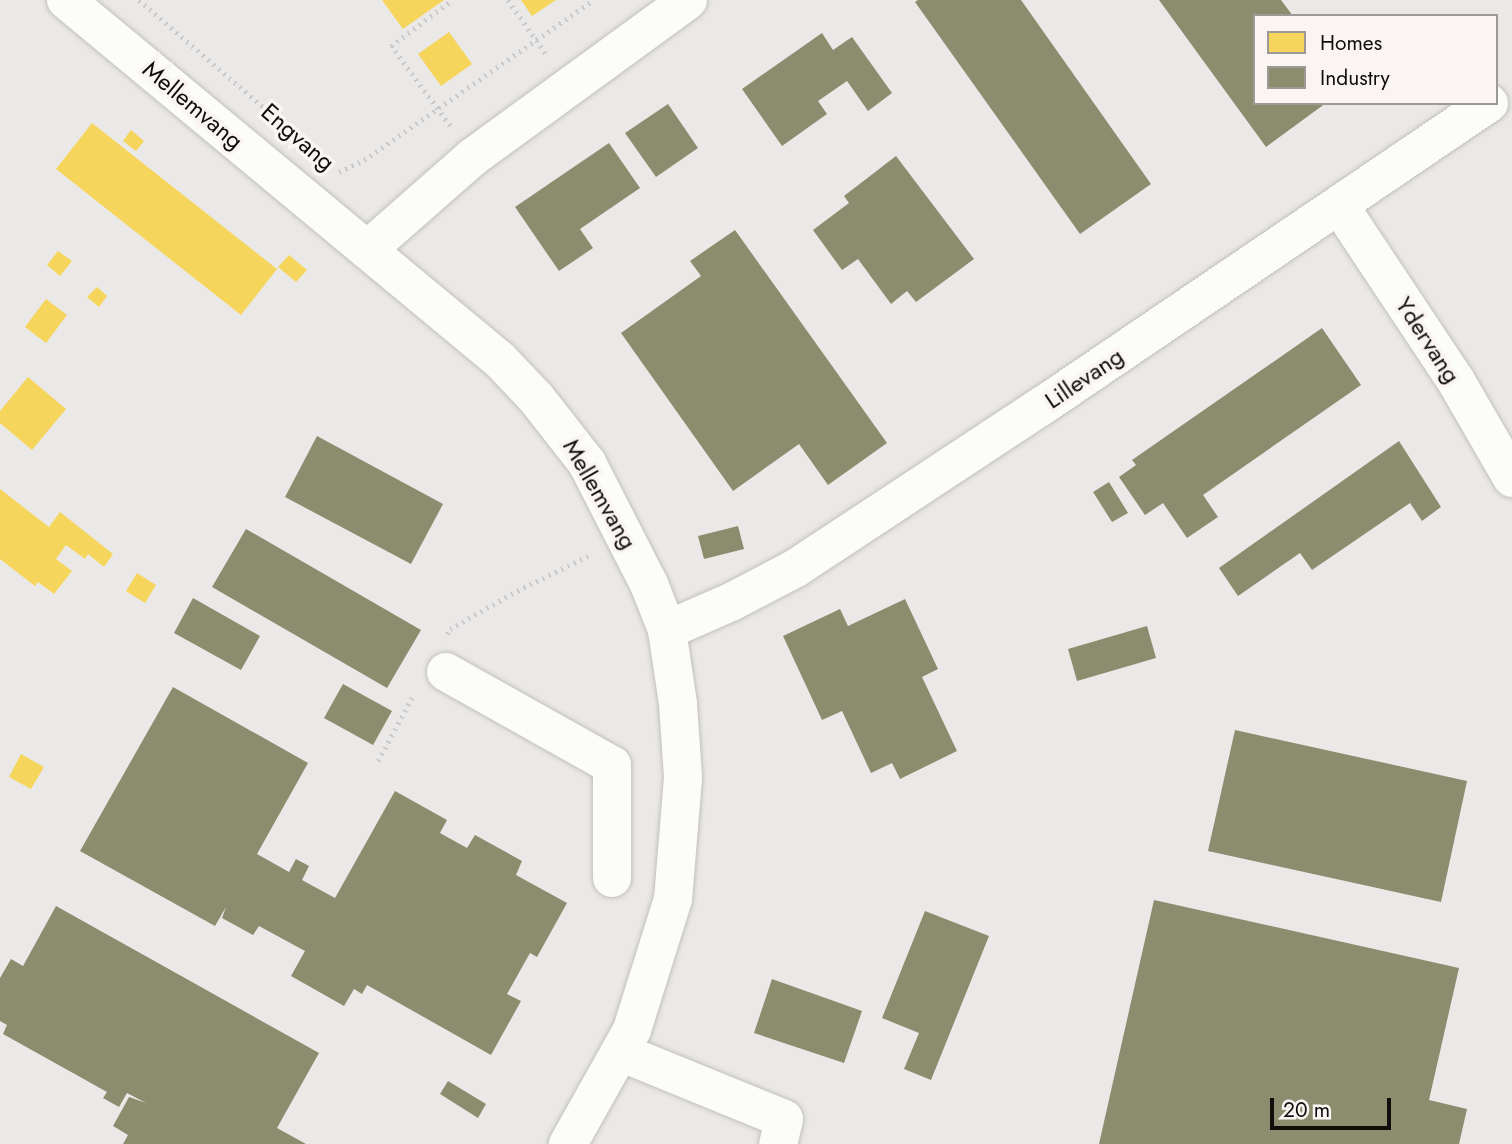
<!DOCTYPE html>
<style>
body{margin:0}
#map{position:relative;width:1512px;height:1144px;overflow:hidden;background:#ebe9e7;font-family:Jost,sans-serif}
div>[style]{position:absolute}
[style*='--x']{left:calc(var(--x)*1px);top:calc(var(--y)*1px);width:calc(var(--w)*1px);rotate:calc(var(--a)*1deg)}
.homes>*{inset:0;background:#f6d55c}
.industry>*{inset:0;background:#8c8c6e}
.path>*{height:4.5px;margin-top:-2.25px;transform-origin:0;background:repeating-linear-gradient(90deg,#cbcaca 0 2px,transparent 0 7px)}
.roads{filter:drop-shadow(0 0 2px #c2c0bf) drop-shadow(0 0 2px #c2c0bf)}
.minor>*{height:38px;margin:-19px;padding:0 19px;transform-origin:19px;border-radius:19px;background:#fcfcfb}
span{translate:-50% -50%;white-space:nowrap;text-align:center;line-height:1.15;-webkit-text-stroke:7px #faf5f3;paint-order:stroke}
.street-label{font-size:24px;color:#100e0d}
.legend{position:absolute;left:1253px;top:14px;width:245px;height:91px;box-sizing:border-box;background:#faf5f3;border:2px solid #9c9997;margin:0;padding:9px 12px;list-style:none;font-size:21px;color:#100e0d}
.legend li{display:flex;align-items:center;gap:14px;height:35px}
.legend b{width:35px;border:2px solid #9c9997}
.scale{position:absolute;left:1270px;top:1098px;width:121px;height:32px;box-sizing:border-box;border:4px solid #100e0d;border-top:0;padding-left:9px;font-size:21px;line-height:24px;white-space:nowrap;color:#100e0d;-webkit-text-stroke:5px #faf5f3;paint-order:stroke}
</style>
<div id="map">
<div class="homes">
<i style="clip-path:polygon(382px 0,444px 0,403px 29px)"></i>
<i style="clip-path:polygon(521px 0,556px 0,532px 16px)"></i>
<i style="clip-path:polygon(449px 32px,472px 64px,441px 86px,418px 54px)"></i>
<i style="clip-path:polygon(92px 123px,277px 269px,241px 315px,56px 169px)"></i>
<i style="clip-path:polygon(131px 130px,144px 141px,136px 151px,123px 141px)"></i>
<i style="clip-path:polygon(58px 251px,72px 261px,60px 276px,47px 265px)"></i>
<i style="clip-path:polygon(289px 255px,307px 270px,296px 282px,278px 267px)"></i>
<i style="clip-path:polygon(97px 287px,107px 296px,99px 307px,87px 297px)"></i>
<i style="clip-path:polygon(46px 299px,67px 315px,46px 343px,25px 327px)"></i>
<i style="clip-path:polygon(28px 377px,66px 409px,32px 450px,0 423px,0 411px)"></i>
<i style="clip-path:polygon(0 489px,49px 527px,60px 512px,113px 554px,104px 567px,88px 554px,85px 559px,66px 545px,56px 559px,72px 571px,54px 594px,38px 582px,35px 586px,0 559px)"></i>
<i style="clip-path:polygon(137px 573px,156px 585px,145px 603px,126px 591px)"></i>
<i style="clip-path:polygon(21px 754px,44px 767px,31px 789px,9px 777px)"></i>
</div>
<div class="industry">
<i style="clip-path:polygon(918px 0,1021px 0,1151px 184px,1080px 234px,915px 2px)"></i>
<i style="clip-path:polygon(1159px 0,1281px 0,1293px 16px,1255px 16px,1255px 103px,1326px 103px,1266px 147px)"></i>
<i style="clip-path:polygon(822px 33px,833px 50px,852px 37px,892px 93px,868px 111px,847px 81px,818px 101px,827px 114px,782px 146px,742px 89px)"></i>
<i style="clip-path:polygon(668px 104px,698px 148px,656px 177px,625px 133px)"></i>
<i style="clip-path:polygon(609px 143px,640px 188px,580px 229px,593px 248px,559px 271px,515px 207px)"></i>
<i style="clip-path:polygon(896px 156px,974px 259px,916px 302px,907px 291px,891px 304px,858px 259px,842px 270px,813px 230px,849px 203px,844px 196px)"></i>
<i style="clip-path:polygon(735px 230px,887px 443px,828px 485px,799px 444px,733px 491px,621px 333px,701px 276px,690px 261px)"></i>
<i style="clip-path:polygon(1322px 328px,1361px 385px,1203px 495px,1218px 517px,1187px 538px,1163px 503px,1145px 515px,1119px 477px,1136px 465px,1132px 460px)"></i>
<i style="clip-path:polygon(317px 436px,443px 504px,411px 564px,285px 497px)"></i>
<i style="clip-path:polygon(1399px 441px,1441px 507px,1422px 521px,1410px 503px,1312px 570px,1300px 553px,1238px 596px,1219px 568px)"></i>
<i style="clip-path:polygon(1109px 482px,1128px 513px,1112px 522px,1093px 492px)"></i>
<i style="clip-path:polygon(738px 526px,744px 549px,704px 559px,698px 536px)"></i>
<i style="clip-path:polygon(246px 529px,421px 630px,387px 688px,212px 587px)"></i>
<i style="clip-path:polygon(193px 598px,260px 636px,241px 670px,174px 633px)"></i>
<i style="clip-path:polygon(905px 599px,938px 669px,922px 677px,957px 751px,900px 779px,892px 763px,871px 773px,842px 711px,822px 720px,783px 636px,840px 609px,848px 626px)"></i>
<i style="clip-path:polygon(1147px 626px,1156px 658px,1077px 681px,1068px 649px)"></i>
<i style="clip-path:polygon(343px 684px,392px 711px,373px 745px,324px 718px)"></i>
<i style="clip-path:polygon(173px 687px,308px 763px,257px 854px,289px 872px,296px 859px,309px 866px,302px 880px,335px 898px,395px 791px,447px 820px,440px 833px,467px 848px,475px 835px,522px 861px,516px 875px,567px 903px,537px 957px,530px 953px,507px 994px,521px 1001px,491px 1055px,367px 985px,362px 994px,354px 989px,344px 1006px,291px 976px,305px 951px,259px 926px,253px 935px,222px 918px,226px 907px,215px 926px,80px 851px)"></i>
<i style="clip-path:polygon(1235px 730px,1467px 781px,1441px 902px,1208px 851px)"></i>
<i style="clip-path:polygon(1154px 900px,1459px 968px,1429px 1100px,1467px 1109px,1459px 1144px,1099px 1144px)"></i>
<i style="clip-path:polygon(56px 906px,319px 1053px,277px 1128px,306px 1144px,123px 1144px,128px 1135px,113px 1126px,129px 1097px,146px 1103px,127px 1093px,119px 1107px,103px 1098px,107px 1092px,3px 1034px,7px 1025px,0 1021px,0 978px,11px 959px,23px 966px)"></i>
<i style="clip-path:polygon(925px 911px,989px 936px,931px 1080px,904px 1069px,919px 1033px,882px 1018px)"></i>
<i style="clip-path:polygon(772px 979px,862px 1011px,844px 1063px,754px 1033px)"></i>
<i style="clip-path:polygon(448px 1081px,486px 1104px,478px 1118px,440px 1094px)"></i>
</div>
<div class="path">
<i style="--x:139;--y:0;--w:181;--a:40.7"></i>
<i style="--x:508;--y:0;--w:67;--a:54.7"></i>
<i style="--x:450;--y:126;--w:99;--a:-126.4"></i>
<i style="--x:391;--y:46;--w:76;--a:-37"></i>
<i style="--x:339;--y:172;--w:28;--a:-26"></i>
<i style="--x:364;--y:160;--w:279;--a:-34.9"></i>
<i style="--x:447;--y:634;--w:6;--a:-59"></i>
<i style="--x:450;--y:629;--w:70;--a:-29.8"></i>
<i style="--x:511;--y:594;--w:90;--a:-26.3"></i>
<i style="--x:378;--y:761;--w:76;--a:-61.8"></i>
</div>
<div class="roads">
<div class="minor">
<i style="--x:66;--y:0;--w:564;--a:39.68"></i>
<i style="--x:500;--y:360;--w:52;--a:46.5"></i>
<i style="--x:536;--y:398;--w:83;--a:51.9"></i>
<i style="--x:587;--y:463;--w:136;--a:62.9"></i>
<i style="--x:649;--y:584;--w:49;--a:68.6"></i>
<i style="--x:667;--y:630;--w:75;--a:81.5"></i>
<i style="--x:678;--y:704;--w:74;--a:86.1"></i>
<i style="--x:683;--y:778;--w:121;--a:94.7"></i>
<i style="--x:673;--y:899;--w:137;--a:107.4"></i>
<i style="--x:632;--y:1030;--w:131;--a:119.3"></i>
<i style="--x:1339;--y:205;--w:211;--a:56.4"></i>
<i style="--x:1456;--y:381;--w:112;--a:60"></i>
<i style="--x:367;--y:250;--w:141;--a:-41.3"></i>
<i style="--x:473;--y:157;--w:266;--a:-36.1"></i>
<i style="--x:667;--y:630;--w:72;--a:-23.7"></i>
<i style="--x:733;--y:601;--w:71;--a:-27.6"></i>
<i style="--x:796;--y:568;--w:295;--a:-33.4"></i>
<i style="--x:1042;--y:406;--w:540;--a:-34.13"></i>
<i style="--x:446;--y:672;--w:190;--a:29.3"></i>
<i style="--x:612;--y:765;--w:113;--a:90"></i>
<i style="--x:620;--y:1052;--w:177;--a:22.2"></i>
<i style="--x:784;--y:1119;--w:26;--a:103"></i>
</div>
</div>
<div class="street-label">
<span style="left:193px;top:105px;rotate:40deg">Mellemvang</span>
<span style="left:298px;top:137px;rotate:41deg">Engvang</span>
<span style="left:1428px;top:340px;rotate:57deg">Ydervang</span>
<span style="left:1084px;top:378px;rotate:-34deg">Lillevang</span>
<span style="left:600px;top:494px;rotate:60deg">Mellemvang</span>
</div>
<ul class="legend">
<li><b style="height:19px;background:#f6d55c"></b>Homes</li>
<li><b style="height:19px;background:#8c8c6e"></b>Industry</li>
</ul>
<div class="scale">20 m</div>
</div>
